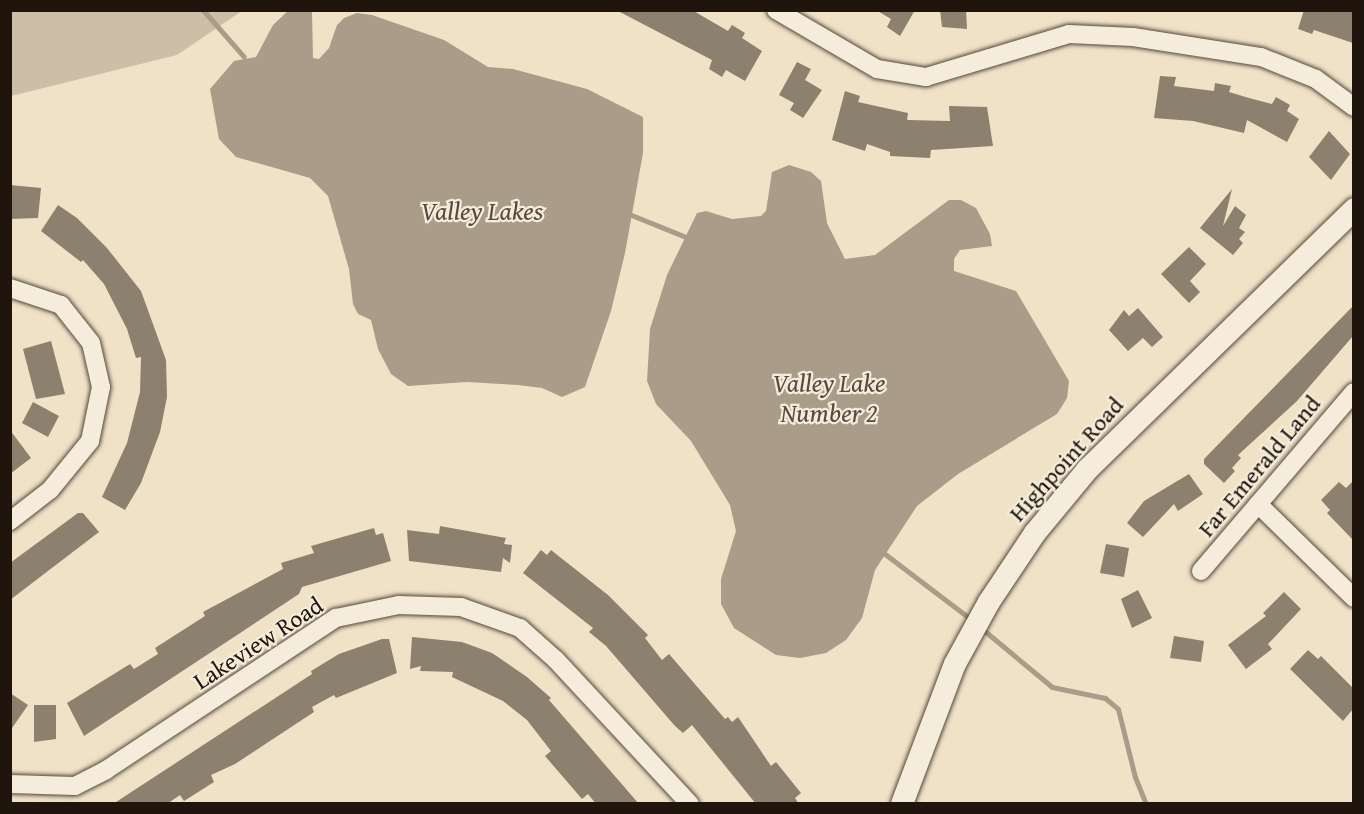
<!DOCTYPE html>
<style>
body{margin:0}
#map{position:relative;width:1364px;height:814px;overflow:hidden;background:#f0e2c7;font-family:"Gentium Book Plus",serif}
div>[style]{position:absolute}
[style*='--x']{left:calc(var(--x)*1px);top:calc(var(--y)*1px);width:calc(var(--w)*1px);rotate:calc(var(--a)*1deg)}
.green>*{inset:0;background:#ccbfa7}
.water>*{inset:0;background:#a99c88}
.stream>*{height:5px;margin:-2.5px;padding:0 2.5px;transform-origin:2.5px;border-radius:2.5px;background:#a99c88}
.building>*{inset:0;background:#8c806e}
.roads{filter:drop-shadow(0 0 2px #53483c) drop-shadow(0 0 2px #53483c)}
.minor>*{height:18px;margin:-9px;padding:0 9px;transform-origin:9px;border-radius:9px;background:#f5ecdb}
.tertiary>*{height:22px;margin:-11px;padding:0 11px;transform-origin:11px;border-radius:11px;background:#f5ecdb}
span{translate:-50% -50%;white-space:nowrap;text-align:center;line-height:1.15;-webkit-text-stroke:4.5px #f5ecdb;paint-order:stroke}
.street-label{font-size:24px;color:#1f150d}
.water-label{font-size:26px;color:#564b3e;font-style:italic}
.frame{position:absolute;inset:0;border:12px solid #1f150d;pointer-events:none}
</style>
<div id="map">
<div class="green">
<i style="clip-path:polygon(10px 11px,11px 10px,242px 11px,177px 55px,11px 96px)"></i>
</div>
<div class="water">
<i style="clip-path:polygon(289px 10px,312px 11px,313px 58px,319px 59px,329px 48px,337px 25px,344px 18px,357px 13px,372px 15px,444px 40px,488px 67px,513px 69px,587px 89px,643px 117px,643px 153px,625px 253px,611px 311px,585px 387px,562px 397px,542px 388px,518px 385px,467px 382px,408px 386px,391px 374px,378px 349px,371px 320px,358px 314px,353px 304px,349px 269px,328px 196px,310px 178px,236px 157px,219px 139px,210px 89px,234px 61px,256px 57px,273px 25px)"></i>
<i style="clip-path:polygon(789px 165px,811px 172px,821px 181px,827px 223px,845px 259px,875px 255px,949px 200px,961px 200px,976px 208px,990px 234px,992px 246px,960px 250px,954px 259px,954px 271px,1016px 291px,1069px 381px,1067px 398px,1057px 414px,958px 474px,917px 506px,875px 570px,862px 618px,846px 640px,826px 653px,800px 658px,776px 655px,734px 628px,721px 604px,721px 579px,736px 531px,730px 505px,691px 441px,656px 404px,647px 381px,650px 329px,667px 275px,697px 213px,706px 211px,732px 219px,761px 216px,766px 211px,772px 172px)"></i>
</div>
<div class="stream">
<i style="--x:203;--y:10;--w:62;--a:48.9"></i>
<i style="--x:629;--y:214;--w:61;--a:22"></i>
<i style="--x:885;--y:554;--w:109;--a:37.2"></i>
<i style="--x:981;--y:628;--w:92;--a:39.7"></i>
<i style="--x:1052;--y:687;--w:54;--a:11.7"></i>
<i style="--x:1105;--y:698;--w:17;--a:40"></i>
<i style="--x:1118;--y:709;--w:70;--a:76"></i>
<i style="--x:1135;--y:777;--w:29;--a:68"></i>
</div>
<div class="building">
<i style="clip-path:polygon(616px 10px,692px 10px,728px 31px,732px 25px,745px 33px,742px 38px,762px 51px,745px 81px,726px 70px,722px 77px,709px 69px,712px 60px)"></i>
<i style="clip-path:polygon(876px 10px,915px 10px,900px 36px,887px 27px,891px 19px)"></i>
<i style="clip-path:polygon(940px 10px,966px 10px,967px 29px,942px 27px)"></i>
<i style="clip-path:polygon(1304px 10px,1353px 10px,1353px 43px,1314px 30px,1312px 34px,1298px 29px)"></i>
<i style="clip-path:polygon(797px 62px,811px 69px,805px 80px,822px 90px,803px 118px,790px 110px,794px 103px,779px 95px)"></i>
<i style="clip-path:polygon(1160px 76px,1176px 77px,1174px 86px,1214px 91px,1215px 83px,1231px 86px,1229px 92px,1249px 98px,1272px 104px,1276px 97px,1290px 105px,1287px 111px,1299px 119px,1287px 142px,1247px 120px,1244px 133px,1193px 121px,1154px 118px)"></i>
<i style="clip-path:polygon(845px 91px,860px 96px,858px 102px,908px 113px,907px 120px,950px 121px,949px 106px,987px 107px,993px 146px,931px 150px,930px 158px,890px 156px,890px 152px,867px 144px,865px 151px,832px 140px)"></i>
<i style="clip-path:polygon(1329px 131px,1350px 154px,1331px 180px,1309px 157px)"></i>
<i style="clip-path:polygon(10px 185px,41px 188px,38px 218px,10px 219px)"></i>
<i style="clip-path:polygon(1232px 189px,1223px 226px,1235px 206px,1246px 215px,1239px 228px,1245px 232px,1239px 239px,1243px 243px,1233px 255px,1200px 228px)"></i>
<i style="clip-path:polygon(58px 205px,77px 218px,107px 248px,141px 291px,166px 360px,167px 397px,160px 432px,141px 483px,125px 510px,102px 497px,127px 443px,140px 392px,141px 357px,136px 358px,127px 329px,104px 284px,83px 260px,81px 262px,41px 231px)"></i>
<i style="clip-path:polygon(1189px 247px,1206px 264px,1190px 281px,1200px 292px,1189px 303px,1161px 274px)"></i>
<i style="clip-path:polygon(1353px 306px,1353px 336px,1297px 401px,1238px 455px,1241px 458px,1232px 468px,1235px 471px,1224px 483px,1204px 464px,1204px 459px)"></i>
<i style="clip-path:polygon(1138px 308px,1163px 337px,1152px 347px,1143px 338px,1128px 351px,1109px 330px,1124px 310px,1129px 316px)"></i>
<i style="clip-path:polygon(51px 341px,65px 394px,36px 399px,23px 349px)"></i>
<i style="clip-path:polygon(33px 402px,59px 416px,48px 437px,22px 423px)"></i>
<i style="clip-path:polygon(10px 430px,31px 458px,10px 474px)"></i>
<i style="clip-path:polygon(1189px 474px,1203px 494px,1178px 511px,1174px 504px,1143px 537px,1127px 523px,1144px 501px)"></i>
<i style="clip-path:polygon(1353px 481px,1353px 540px,1327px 513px,1330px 510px,1321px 500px,1339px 482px,1346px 488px)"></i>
<i style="clip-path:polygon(78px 513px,83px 513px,99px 532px,10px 600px,10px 563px)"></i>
<i style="clip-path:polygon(440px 526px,506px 538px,504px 544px,512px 545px,510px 563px,503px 558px,501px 572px,409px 561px,407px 530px,439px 534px)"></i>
<i style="clip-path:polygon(374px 528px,376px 535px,383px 533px,391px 561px,302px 587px,299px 594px,84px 736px,67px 703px,130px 664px,134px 669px,158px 654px,155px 648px,205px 616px,203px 612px,283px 569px,281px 563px,314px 553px,311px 546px)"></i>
<i style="clip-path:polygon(1106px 544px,1129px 548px,1124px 577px,1100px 573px)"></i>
<i style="clip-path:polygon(541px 550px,547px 555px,551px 550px,608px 595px,648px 635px,645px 638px,662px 660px,669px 654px,725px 719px,728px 717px,732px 722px,738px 717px,771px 766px,776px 762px,801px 793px,795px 798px,799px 804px,756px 804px,692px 725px,683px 733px,675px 726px,606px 646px,589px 632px,593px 628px,523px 573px)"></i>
<i style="clip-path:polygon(1138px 590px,1152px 618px,1132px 628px,1121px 599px)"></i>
<i style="clip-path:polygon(1284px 592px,1301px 609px,1268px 644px,1272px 649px,1246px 669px,1228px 645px,1266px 616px,1263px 613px)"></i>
<i style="clip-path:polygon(1174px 636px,1204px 641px,1201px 662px,1170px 658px)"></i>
<i style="clip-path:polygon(412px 637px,462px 642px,492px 653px,527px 677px,551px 698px,549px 700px,639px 804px,596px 804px,588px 794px,582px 799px,545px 756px,551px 751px,527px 720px,503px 701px,452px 677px,453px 672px,420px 671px,421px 666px,410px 669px)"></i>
<i style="clip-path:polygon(382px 639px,389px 639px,397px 673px,336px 698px,334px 695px,312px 707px,314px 712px,235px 764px,211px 775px,214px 782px,184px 801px,180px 795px,167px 804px,113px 804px,312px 674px,311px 671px,339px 654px)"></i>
<i style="clip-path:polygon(1308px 650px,1318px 659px,1321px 656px,1353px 688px,1353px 709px,1343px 721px,1290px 669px)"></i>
<i style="clip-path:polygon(10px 693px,28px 705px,10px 731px)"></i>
<i style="clip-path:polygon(34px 705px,56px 705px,56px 739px,34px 742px)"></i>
</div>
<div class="roads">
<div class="minor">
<i style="--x:776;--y:10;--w:117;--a:30.3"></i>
<i style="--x:877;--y:69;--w:50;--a:9.3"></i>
<i style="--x:926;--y:77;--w:149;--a:-16.7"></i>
<i style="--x:1069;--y:34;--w:64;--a:2.7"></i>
<i style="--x:1133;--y:37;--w:130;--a:8.9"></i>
<i style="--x:1261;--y:57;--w:59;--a:21.8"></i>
<i style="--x:1316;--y:79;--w:47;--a:36.4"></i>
<i style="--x:10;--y:288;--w:54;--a:18.4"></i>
<i style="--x:61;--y:305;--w:48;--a:51.7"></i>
<i style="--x:91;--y:343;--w:45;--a:77.2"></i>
<i style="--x:101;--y:387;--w:55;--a:101.5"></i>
<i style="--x:90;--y:441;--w:63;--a:129.2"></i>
<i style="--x:50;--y:490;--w:51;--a:142.2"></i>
<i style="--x:1258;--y:504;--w:134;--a:44.4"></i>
<i style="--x:1201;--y:571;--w:235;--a:-49.5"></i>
<i style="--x:10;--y:784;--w:65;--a:1.8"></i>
<i style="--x:75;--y:786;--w:35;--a:-27"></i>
<i style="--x:106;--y:770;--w:276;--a:-33.5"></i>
<i style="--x:336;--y:618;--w:64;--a:-11.7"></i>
<i style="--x:399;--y:605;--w:62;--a:1.8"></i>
<i style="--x:461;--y:607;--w:63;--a:19.6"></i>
<i style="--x:520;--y:628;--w:48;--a:41.6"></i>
<i style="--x:556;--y:660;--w:197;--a:47.1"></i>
</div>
<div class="tertiary">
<i style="--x:902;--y:804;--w:150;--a:-69.3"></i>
<i style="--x:955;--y:664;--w:71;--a:-61.3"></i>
<i style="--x:989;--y:602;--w:83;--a:-56.3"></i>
<i style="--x:1035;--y:533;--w:83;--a:-50.4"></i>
<i style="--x:1088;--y:469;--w:372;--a:-44.3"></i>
</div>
</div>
<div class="street-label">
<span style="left:1066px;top:459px;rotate:-48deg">Highpoint Road</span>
<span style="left:1259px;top:466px;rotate:-50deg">Far Emerald Land</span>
<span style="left:258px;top:643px;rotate:-33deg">Lakeview Road</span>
</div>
<div class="water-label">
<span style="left:482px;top:211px">Valley Lakes</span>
<span style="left:829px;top:398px">Valley Lake<br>Number 2</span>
</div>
<div class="frame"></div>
</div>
